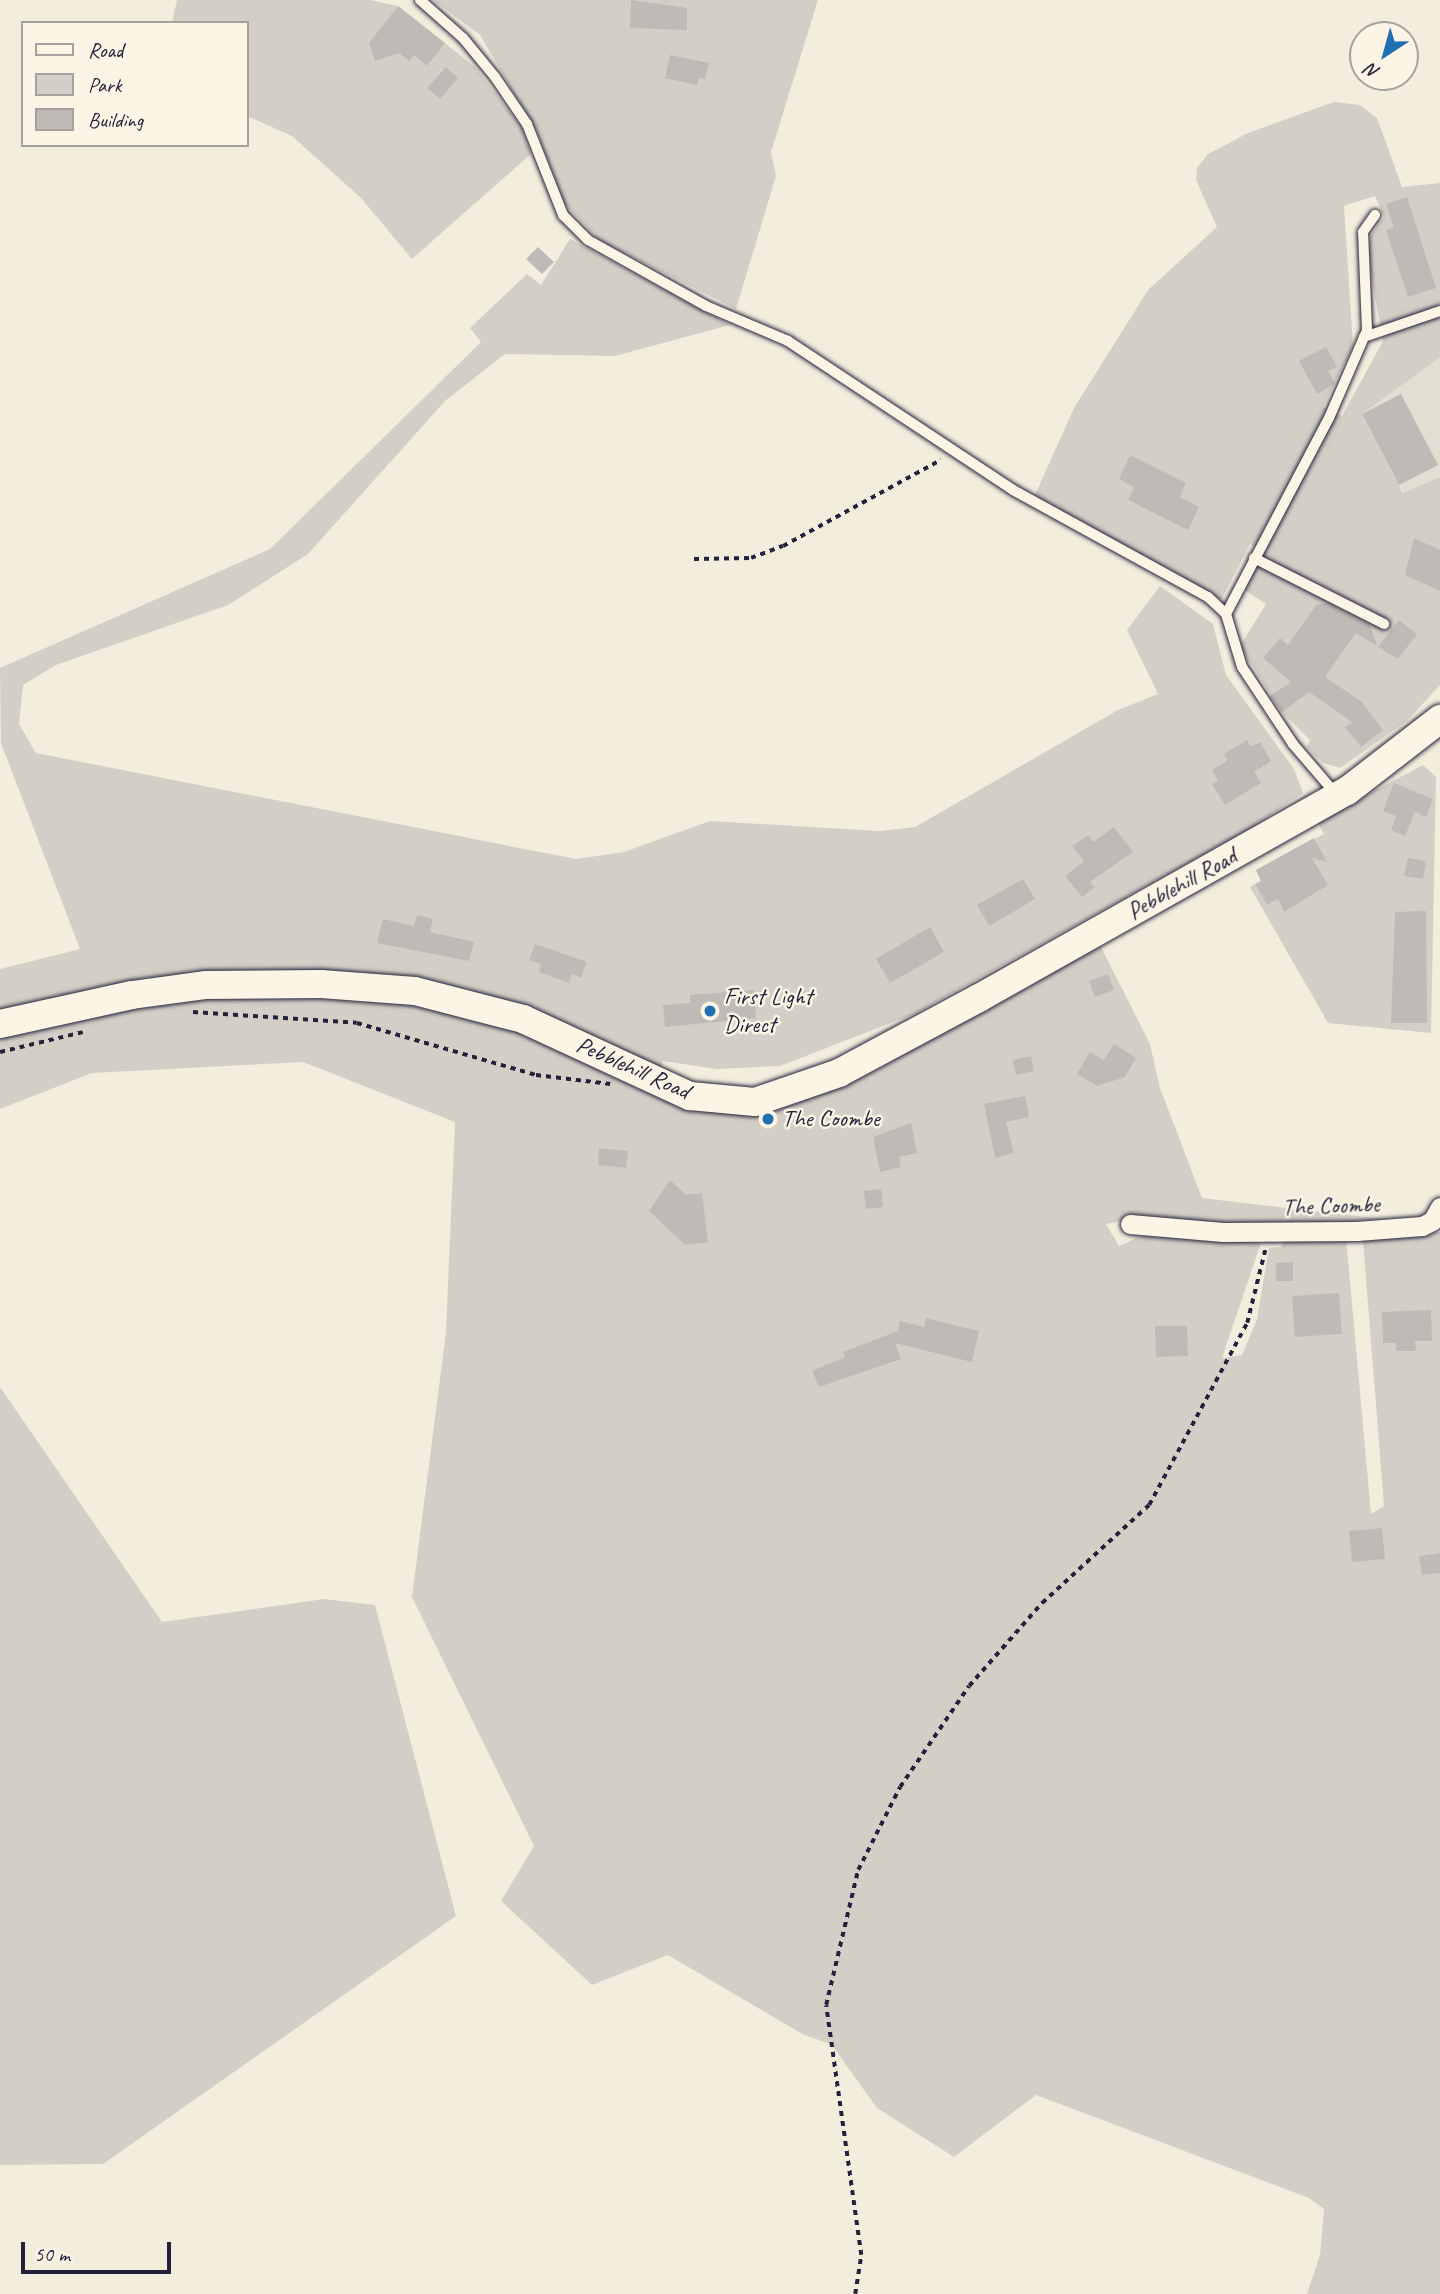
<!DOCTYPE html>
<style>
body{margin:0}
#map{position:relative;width:1440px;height:2294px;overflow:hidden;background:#f3edde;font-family:Caveat,sans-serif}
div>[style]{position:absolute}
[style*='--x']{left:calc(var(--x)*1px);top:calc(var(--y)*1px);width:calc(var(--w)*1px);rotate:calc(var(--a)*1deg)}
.built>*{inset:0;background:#e3ded2}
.green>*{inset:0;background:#d4cfc6}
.building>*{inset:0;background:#bfbab6}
.path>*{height:3.5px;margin-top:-1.75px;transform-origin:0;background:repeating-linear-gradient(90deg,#22223b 0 5px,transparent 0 10px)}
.roads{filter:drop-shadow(0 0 2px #22223b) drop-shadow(0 0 2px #22223b)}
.lane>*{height:10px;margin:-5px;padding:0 5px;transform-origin:5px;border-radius:5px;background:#fcf5e5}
.street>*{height:19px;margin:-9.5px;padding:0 9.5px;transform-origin:9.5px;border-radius:9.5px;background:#fcf5e5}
.secondary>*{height:28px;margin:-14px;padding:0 14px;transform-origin:14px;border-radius:14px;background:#fcf5e5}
.dots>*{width:19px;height:19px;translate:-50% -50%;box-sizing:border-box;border:4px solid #fcf5e5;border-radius:50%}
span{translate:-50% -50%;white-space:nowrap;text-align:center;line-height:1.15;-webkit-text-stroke:5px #fcf5e5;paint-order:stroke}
.street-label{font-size:24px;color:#22223b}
.poi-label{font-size:24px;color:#22223b}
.left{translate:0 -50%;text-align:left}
.legend{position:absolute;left:21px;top:21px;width:228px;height:126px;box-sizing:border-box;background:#fcf5e5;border:2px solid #a5a1a1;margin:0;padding:9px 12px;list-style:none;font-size:21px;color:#22223b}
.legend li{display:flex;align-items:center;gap:14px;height:35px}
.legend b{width:35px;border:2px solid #a5a1a1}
.north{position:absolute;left:1349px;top:21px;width:70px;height:70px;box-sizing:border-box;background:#fcf5e5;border:2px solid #a5a1a1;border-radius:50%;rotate:216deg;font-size:19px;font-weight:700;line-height:28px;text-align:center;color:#22223b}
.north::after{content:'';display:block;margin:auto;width:24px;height:32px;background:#1f6fb2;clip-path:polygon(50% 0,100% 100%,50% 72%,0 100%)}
.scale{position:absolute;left:21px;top:2242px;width:150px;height:32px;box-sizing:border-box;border:4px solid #22223b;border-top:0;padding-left:9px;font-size:21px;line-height:24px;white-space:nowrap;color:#22223b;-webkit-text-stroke:5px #fcf5e5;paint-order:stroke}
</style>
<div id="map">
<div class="built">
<i style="clip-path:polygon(1440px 357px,1440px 477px,1404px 493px,1363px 411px)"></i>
</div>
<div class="green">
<i style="clip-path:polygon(177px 0,370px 0,398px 6px,475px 67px,522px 128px,531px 154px,412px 259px,361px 198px,292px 136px,247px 116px,247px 23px,172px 23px)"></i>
<i style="clip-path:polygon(433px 0,818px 0,771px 152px,776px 176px,736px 309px,599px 240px,564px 203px,537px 132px,480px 35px)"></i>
<i style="clip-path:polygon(evenodd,1334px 102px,1360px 105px,1377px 118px,1402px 187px,1440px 183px,1440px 357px,1362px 414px,1403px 493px,1440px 477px,1440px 685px,1407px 721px,1340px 768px,1323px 763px,1307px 747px,1310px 740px,1282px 712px,1240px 646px,1266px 604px,1243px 589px,1264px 554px,1250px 544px,1221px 600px,1035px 495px,1074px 408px,1148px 290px,1217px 227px,1196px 180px,1197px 168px,1208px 154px,1248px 133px,1334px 102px,1375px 196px,1384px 217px,1371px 235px,1368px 257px,1383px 341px,1342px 416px,1323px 407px,1353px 345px,1344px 206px,1375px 196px)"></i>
<i style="clip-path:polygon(570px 239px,730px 325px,615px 356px,505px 354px,445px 401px,308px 554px,228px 605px,56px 665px,23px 685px,19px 724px,36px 753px,576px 859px,624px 852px,710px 821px,879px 831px,915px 827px,1118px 710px,1158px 694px,1127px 630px,1160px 586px,1213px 624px,1226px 675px,1294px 769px,1303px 793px,1249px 829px,914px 1014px,780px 1066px,717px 1069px,663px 1061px,652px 1088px,720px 1111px,1082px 950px,1101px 947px,1150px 1044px,1160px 1088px,1202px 1198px,1382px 1219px,1266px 1226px,1144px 1217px,1106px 1224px,1119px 1246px,1145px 1234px,1261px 1243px,1222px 1358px,1242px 1355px,1257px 1319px,1269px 1248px,1281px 1247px,1287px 1237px,1346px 1237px,1371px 1514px,1384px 1506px,1363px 1241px,1440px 1232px,1440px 2294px,1307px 2294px,1320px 2255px,1324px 2209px,1309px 2198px,1036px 2095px,954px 2157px,877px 2108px,831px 2044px,804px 2035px,668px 1955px,592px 1985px,501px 1901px,534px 1846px,412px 1597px,446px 1332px,455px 1122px,303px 1062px,92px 1073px,0 1109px,0 969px,80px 949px,1px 743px,0 668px,270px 549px,481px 342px,470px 328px,527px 274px,541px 285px)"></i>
<i style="clip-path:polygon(1423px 765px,1436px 777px,1431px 1033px,1328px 1023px,1250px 887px,1261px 881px,1256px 870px,1324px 834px,1317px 821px)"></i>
<i style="clip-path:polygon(0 1387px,162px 1622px,324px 1599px,375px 1605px,456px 1916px,103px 2164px,0 2165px)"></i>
</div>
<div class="building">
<i style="clip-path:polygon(631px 0,687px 8px,687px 30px,630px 28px)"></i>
<i style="clip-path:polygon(398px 6px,445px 43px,427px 66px,414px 55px,409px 61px,399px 53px,375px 61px,369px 43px)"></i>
<i style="clip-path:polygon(670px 55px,709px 63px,705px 79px,699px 78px,697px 85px,665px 78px)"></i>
<i style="clip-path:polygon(446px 67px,458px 78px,440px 99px,427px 88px)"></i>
<i style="clip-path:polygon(1407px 197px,1436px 288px,1408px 297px,1386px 230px,1394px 227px,1386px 204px)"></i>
<i style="clip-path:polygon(538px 247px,554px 262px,542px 274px,526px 259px)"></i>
<i style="clip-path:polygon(1326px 347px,1337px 367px,1328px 371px,1335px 384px,1317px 394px,1299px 361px)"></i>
<i style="clip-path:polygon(1401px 394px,1438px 465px,1399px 485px,1362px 414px)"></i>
<i style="clip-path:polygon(1130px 455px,1186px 483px,1180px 497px,1199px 507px,1188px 530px,1128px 500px,1134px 487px,1119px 479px)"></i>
<i style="clip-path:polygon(1414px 538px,1440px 550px,1440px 591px,1405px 575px)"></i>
<i style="clip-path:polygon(1327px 603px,1370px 625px,1377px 646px,1356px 633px,1325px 677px,1362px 702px,1383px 730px,1361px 747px,1345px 727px,1352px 722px,1309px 692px,1282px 712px,1270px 696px,1291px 682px,1263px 658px,1280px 638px,1288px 645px,1316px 605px)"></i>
<i style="clip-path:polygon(1399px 620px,1417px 634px,1398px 659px,1378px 647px)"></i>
<i style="clip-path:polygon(1247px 740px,1251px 747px,1260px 742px,1271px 761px,1254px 772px,1261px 783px,1225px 805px,1212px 784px,1218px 781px,1212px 770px,1228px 760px,1224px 754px)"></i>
<i style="clip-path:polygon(1394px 783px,1433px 799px,1426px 817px,1415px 812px,1405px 836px,1391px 830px,1396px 816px,1383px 811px)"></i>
<i style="clip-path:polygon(1114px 827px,1133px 852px,1090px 882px,1095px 887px,1082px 897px,1065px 876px,1084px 861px,1072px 846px,1088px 835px,1093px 842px)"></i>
<i style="clip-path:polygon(1314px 838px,1327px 862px,1312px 858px,1328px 885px,1284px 912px,1278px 899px,1267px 905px,1255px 884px,1261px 881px,1256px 870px)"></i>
<i style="clip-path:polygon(1408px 858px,1426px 861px,1423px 879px,1404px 876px)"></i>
<i style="clip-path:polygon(1023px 879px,1035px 899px,989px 926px,977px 905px)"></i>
<i style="clip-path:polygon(1426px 911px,1427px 1023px,1391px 1023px,1395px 912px)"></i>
<i style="clip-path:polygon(417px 915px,433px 919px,430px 932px,474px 942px,469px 961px,377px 943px,383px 919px,414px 926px)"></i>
<i style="clip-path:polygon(930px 927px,944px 952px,890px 983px,876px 959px)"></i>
<i style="clip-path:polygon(535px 944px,587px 962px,581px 978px,572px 974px,569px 983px,539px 972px,541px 964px,529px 960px)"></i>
<i style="clip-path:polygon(1108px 974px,1114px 990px,1095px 997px,1089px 981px)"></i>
<i style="clip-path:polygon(754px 990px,756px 1018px,665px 1027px,663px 1005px,690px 1003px,690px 995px)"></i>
<i style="clip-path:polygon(1114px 1044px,1136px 1058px,1125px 1077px,1097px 1086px,1077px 1074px,1090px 1052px,1104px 1060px)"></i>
<i style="clip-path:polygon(1031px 1056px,1034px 1071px,1016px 1075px,1013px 1060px)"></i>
<i style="clip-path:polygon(1025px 1096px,1029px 1117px,1006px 1122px,1014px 1153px,995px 1158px,984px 1104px)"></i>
<i style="clip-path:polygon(911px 1123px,917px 1153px,899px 1157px,901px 1167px,880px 1172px,873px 1137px)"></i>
<i style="clip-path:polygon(599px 1148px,628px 1151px,626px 1168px,598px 1165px)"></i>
<i style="clip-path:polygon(670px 1180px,686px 1195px,702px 1193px,708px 1242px,685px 1245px,649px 1211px)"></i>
<i style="clip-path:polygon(881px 1189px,883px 1207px,866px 1209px,864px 1191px)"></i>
<i style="clip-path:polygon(1293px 1262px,1293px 1281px,1276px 1281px,1276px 1263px)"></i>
<i style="clip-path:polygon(1339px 1293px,1342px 1334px,1295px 1337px,1292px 1296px)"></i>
<i style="clip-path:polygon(1431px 1310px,1432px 1341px,1415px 1341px,1416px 1351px,1396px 1351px,1396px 1343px,1383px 1343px,1382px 1312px)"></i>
<i style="clip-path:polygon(926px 1318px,979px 1331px,972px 1362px,895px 1343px,901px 1359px,819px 1387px,812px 1371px,845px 1357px,843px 1352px,898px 1331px,900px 1321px,924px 1327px)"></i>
<i style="clip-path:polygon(1155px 1326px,1187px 1326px,1188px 1356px,1156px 1357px)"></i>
<i style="clip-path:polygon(1382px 1528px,1385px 1559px,1352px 1562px,1349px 1531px)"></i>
<i style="clip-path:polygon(1440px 1553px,1440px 1573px,1422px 1575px,1419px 1556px)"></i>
</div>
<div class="path">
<i style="--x:694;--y:559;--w:57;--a:-1"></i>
<i style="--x:751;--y:558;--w:34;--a:-21"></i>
<i style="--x:783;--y:546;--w:180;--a:-28.6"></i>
<i style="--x:193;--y:1012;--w:164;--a:3.8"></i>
<i style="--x:357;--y:1023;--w:186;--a:16.2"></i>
<i style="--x:536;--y:1075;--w:75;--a:6.9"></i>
<i style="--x:0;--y:1052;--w:85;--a:-13.5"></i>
<i style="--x:855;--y:2294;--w:39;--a:-81"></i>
<i style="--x:861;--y:2255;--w:252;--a:-98"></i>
<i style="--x:826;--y:2005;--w:139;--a:-76.7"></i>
<i style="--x:858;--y:1870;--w:93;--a:-63.2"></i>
<i style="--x:900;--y:1787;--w:122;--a:-55.7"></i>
<i style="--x:969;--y:1686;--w:111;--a:-48.7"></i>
<i style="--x:1042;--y:1603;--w:145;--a:-42.5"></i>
<i style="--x:1149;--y:1505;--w:207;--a:-61.7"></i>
<i style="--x:1247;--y:1323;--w:75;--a:-76.1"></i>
</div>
<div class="roads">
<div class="lane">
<i style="--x:420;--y:0;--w:57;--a:41.5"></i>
<i style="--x:463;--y:38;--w:50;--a:50.6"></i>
<i style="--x:495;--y:77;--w:57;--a:55.8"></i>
<i style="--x:527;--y:124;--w:98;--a:68.4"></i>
<i style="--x:563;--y:215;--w:35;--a:45"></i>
<i style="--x:588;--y:240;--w:135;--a:29.2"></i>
<i style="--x:706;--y:306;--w:89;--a:23.1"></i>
<i style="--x:788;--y:341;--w:270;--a:33.5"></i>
<i style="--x:1013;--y:490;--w:222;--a:28.8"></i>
<i style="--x:1208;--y:597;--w:25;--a:43"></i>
<i style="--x:1364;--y:337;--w:80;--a:-18.9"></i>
<i style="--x:1254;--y:558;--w:146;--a:26.9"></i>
<i style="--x:1335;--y:793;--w:65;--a:-130.6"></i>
<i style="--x:1293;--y:744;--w:92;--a:-123.5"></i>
<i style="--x:1242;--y:667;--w:55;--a:-106.8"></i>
<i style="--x:1226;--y:614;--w:221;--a:-62.3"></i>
<i style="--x:1329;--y:418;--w:96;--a:-66.6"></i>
<i style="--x:1367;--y:330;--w:98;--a:-92.3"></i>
<i style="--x:1363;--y:232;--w:21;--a:-55"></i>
</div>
<div class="street">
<i style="--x:1130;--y:1224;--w:93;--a:4.9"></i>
<i style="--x:1223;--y:1232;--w:134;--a:-0.4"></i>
<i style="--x:1357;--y:1231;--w:65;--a:-4.4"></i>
<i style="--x:1422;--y:1226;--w:11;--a:-27"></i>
<i style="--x:1432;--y:1221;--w:16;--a:-60"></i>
</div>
<div class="secondary">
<i style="--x:0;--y:1024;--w:135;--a:-12.4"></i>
<i style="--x:132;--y:995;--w:75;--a:-7.7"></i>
<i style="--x:206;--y:985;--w:115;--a:-0.5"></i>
<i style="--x:321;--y:984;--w:94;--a:4.3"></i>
<i style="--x:415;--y:991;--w:112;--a:14.5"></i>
<i style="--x:523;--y:1019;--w:184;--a:24.8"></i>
<i style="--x:690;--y:1096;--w:65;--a:5.3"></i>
<i style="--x:755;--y:1102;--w:89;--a:-19"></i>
<i style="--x:839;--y:1073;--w:159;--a:-28.2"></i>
<i style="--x:979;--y:998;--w:422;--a:-29.4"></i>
<i style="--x:1347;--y:791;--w:118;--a:-37.7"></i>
</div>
</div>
<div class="dots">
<i style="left:710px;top:1011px;background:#1f6fb2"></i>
<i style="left:768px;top:1119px;background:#1f6fb2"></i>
</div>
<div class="street-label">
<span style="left:1182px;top:884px;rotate:-29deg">Pebblehill Road</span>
<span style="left:633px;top:1068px;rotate:24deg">Pebblehill Road</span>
<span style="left:1331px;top:1206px;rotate:-2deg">The Coombe</span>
</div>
<div class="poi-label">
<span class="left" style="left:724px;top:1011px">First Light<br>Direct</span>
<span class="left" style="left:782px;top:1119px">The Coombe</span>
</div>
<ul class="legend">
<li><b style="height:9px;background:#fcf5e5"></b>Road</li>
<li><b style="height:19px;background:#d4cfc6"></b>Park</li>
<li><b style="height:19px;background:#bfbab6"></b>Building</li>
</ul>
<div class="north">N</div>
<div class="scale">50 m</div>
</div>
